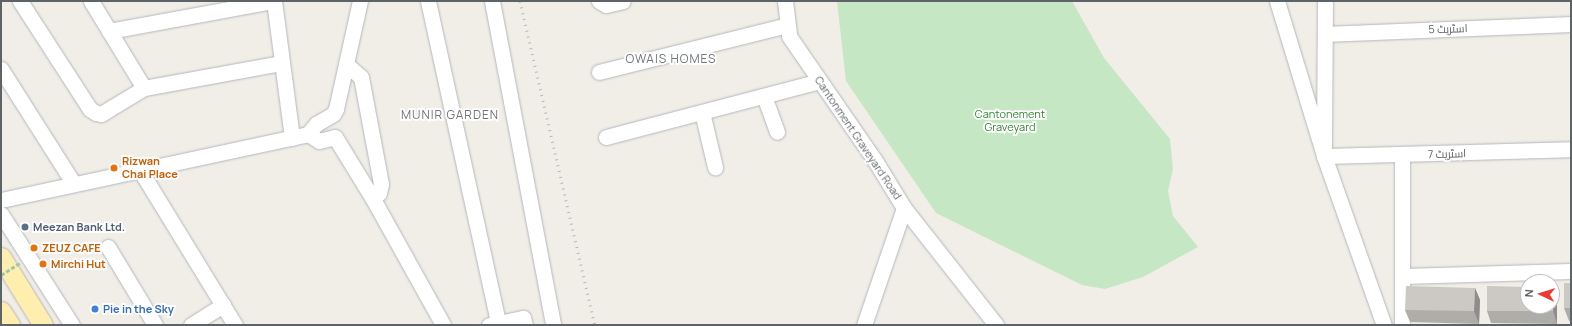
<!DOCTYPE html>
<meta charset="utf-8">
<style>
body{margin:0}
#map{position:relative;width:1572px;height:326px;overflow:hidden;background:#f0eee7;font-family:Manrope,Cairo,sans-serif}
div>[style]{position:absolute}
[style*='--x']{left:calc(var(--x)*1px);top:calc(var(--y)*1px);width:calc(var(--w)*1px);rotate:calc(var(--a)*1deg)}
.green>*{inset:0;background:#c5e7c4}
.roads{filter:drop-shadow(0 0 1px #b4b7bb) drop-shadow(0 0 1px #b4b7bb)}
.minor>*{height:15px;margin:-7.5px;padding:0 7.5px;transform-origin:7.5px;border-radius:7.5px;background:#fff}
.major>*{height:19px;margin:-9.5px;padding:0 9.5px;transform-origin:9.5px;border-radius:9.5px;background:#ffeeae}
.rail>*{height:3px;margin-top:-1.5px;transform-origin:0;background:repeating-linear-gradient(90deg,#b5b6b7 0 1px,transparent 0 6px)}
.path-bridge>*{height:2.5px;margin-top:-1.25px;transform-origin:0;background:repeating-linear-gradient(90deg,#9dc8a8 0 4px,transparent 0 6px)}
.wall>*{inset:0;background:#afada9}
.shaded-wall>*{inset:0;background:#8f8d89}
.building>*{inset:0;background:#ccc9c4}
.dots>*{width:11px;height:11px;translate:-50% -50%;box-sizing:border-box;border:2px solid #fff;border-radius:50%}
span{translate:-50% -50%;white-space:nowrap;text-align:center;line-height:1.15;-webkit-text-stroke:3.5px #fff;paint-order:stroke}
.street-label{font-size:11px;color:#5e6367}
.park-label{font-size:11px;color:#368636}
.food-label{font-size:11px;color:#c56008;font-weight:700}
.left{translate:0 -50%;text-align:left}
.service-label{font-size:11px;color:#4e5e75;font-weight:700}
.shop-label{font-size:11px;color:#366cbe;font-weight:700}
.neighbourhood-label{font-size:12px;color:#6f7579;letter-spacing:1px}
.frame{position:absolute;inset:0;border:2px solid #5e6367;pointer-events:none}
.north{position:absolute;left:1520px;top:274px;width:40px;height:40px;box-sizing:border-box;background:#fff;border:1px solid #bfc1c2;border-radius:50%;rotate:274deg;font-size:11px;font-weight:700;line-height:16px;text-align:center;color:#5e6367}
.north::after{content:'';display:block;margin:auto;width:14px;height:18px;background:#e93b34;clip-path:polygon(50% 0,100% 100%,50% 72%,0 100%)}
</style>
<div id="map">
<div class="green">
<i style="clip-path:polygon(837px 1px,1072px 1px,1104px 58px,1170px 139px,1173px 169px,1168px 191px,1173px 216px,1198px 247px,1143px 277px,1105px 289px,1082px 285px,936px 213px,846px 81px)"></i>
</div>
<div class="roads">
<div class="minor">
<i style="--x:20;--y:1;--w:129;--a:57.1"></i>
<i style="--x:90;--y:109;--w:7;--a:34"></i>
<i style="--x:96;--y:113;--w:5;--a:11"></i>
<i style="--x:101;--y:114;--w:50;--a:-31.2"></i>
<i style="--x:144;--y:88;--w:140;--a:-10.3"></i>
<i style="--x:91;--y:1;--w:102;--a:58.7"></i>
<i style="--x:274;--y:1;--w:138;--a:82.5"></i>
<i style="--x:428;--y:1;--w:330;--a:77.7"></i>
<i style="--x:492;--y:1;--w:330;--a:79.3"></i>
<i style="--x:599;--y:1;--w:8;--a:30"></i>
<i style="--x:606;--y:5;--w:17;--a:-13"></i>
<i style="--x:785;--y:1;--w:35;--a:83"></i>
<i style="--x:789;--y:36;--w:150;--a:55.4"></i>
<i style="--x:874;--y:159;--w:57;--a:58.5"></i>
<i style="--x:904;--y:208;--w:124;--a:108.9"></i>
<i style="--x:1277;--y:1;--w:162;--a:73.1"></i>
<i style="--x:1324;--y:156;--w:179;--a:70.5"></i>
<i style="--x:1325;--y:1;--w:155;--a:90.4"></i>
<i style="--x:1324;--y:156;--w:247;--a:-1.6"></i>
<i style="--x:109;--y:31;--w:167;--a:-10.4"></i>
<i style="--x:1325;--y:34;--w:246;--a:-2.3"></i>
<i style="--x:347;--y:65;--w:18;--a:41"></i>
<i style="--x:361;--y:77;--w:109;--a:79.4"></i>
<i style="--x:381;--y:184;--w:9;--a:103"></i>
<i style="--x:379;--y:193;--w:8;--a:135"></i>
<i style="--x:1;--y:69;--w:136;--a:57.6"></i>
<i style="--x:599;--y:72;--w:194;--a:-14"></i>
<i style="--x:764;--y:96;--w:38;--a:70"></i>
<i style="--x:702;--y:112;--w:57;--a:76.7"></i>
<i style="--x:308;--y:134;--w:13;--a:-51"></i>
<i style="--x:316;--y:124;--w:20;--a:-30"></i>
<i style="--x:333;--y:114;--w:6;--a:-59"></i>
<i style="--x:336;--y:109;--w:111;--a:-77.5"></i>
<i style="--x:606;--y:137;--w:221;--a:-14.7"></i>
<i style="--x:140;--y:170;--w:182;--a:58.5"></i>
<i style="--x:1;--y:200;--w:314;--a:-12.1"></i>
<i style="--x:308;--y:134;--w:13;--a:32"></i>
<i style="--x:319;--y:141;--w:16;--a:-14"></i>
<i style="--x:335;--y:137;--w:73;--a:58.5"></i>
<i style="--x:373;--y:199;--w:144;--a:60.9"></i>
<i style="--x:904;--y:208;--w:149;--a:51.8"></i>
<i style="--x:1;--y:214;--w:132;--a:57.4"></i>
<i style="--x:108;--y:247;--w:91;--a:58.9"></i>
<i style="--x:1403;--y:276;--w:168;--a:-1.7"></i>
<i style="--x:191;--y:325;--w:38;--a:-32"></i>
<i style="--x:489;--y:325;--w:35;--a:-12"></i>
<i style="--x:523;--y:318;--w:7;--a:74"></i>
<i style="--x:1402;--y:325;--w:169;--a:-90"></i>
</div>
<div class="major">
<i style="--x:1;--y:257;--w:80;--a:58.3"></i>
<i style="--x:1;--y:311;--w:17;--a:57"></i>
</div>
</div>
<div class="rail">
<i style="--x:520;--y:1;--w:333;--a:77"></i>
</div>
<div class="path-bridge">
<i style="--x:1;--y:275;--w:24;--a:-33"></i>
</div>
<div class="wall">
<i style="clip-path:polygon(1571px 283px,1571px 321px,1569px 321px,1564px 308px)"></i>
<i style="clip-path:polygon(1475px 288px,1480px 300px,1479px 324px,1410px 322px,1405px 310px)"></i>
<i style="clip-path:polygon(1557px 299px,1557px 324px,1491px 323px,1487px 311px)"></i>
</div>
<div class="shaded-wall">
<i style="clip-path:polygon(1553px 287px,1557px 299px,1557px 324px,1553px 311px)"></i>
<i style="clip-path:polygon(1475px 288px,1480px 300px,1479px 324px,1474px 311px)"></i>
</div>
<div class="building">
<i style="clip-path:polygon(1564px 283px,1571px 283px,1571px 308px,1564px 308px)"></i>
<i style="clip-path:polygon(1406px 286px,1475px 288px,1474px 311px,1405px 310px)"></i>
<i style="clip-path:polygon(1487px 286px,1528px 287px,1528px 306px,1552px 306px,1552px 287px,1553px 287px,1553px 311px,1487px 311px)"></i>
</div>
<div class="dots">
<i style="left:114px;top:168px;background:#e8710a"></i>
<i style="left:25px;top:227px;background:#5c6f8a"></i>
<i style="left:34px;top:248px;background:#e8710a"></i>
<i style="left:43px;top:264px;background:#e8710a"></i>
<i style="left:95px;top:309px;background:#3f7fe0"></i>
</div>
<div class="street-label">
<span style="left:1448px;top:29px;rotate:-2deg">اسٹریٹ 5</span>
<span style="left:858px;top:138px;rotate:56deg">Cantonment Graveyard Road</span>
<span style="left:1447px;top:154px;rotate:-2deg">اسٹریٹ 7</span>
</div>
<div class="park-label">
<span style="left:1010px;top:121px">Cantonement<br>Graveyard</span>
</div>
<div class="food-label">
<span class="left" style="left:122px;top:168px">Rizwan<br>Chai Place</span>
<span class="left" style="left:42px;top:248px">ZEUZ CAFE</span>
<span class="left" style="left:51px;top:264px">Mirchi Hut</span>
</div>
<div class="service-label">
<span class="left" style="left:33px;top:227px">Meezan Bank Ltd.</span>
</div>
<div class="shop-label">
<span class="left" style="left:103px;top:309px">Pie in the Sky</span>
</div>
<div class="neighbourhood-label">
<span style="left:671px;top:59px">OWAIS HOMES</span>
<span style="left:450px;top:115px">MUNIR GARDEN</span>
</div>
<div class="frame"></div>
<div class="north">N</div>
</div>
